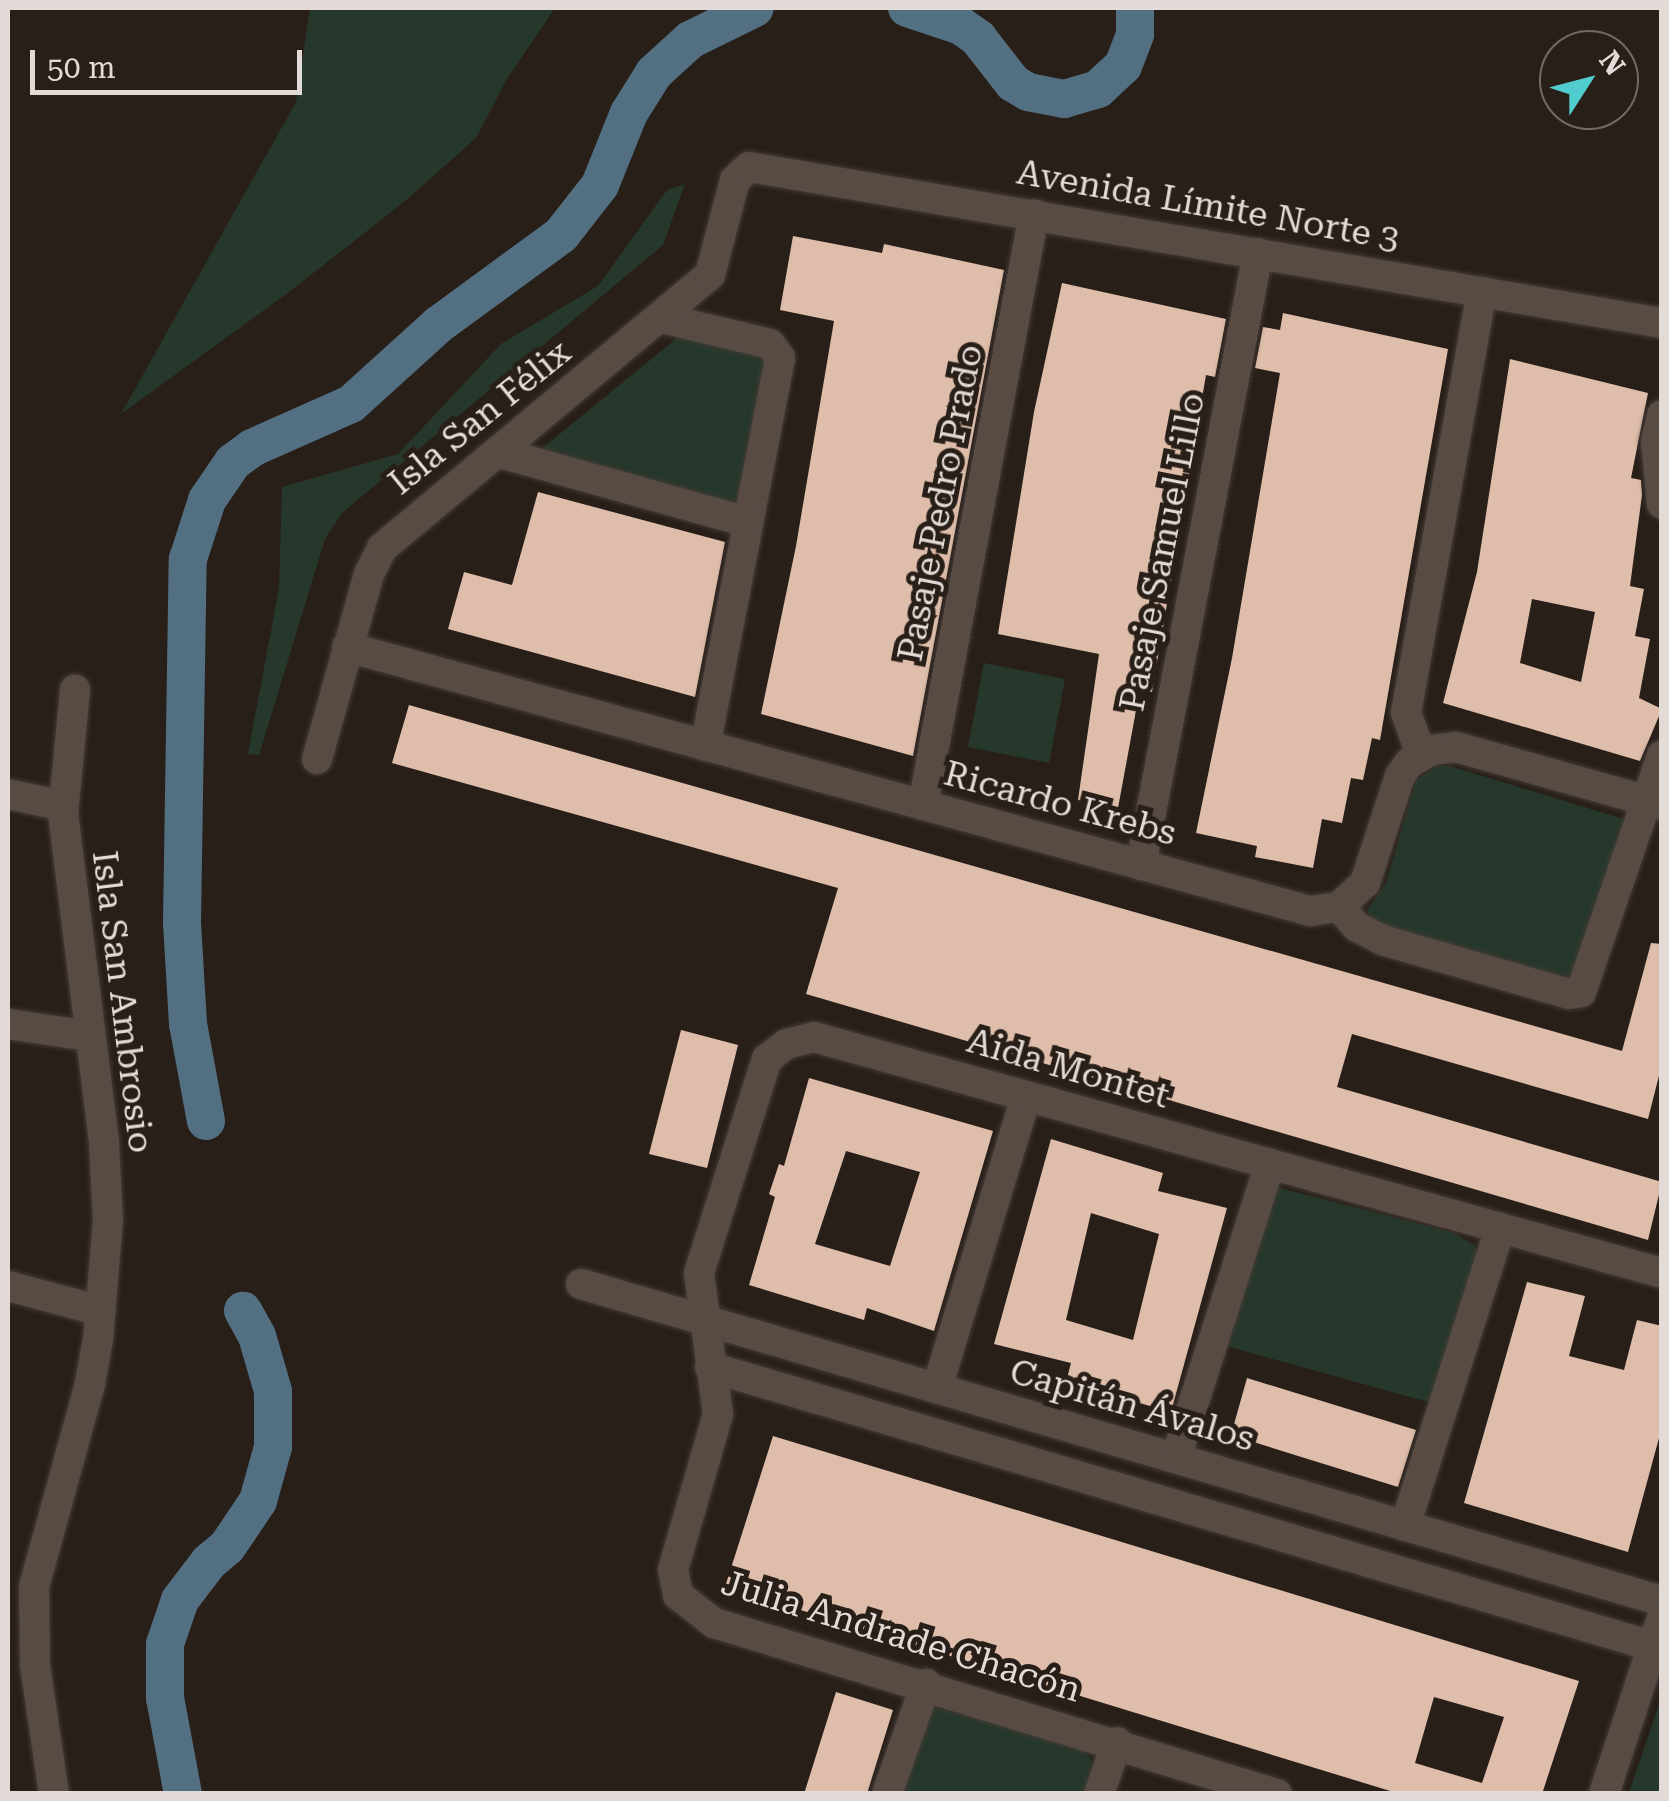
<!DOCTYPE html>
<meta charset="utf-8">
<style>
body{margin:0}
#map{position:relative;width:1669px;height:1801px;overflow:hidden;background:#291f19;font-family:"Roboto Serif",serif}
div>[style]{position:absolute}
[style*='--x']{left:calc(var(--x)*1px);top:calc(var(--y)*1px);width:calc(var(--w)*1px);rotate:calc(var(--a)*1deg)}
.green>*{inset:0;background:#25382b}
.canal>*{height:38px;margin:-19px;padding:0 19px;transform-origin:19px;border-radius:19px;background:#537083}
.building>*{inset:0;background:#debeaa}
.roads{filter:drop-shadow(0 0 2px #433b37) drop-shadow(0 0 2px #433b37)}
.street>*{height:30px;margin:-15px;padding:0 15px;transform-origin:15px;border-radius:15px;background:#574b44}
.secondary>*{height:30px;margin:-15px;padding:0 15px;transform-origin:15px;border-radius:15px;background:#574b44}
span{translate:-50% -50%;white-space:nowrap;text-align:center;line-height:1.15;-webkit-text-stroke:10px #291f19;paint-order:stroke}
.street-label{font-size:35px;color:#e3dbd7}
.frame{position:absolute;inset:0;border:10px solid #e3dbd7;pointer-events:none}
.north{position:absolute;left:1539px;top:30px;width:100px;height:100px;box-sizing:border-box;background:#291f19;border:2px solid #736a65;border-radius:50%;rotate:54deg;font-size:28px;font-weight:700;line-height:40px;text-align:center;color:#e3dbd7}
.north::after{content:'';display:block;margin:auto;width:35px;height:45px;background:#52cdcf;clip-path:polygon(50% 0,100% 100%,50% 72%,0 100%)}
.scale{position:absolute;left:30px;top:50px;width:272px;height:45px;box-sizing:border-box;border:5px solid #e3dbd7;border-top:0;padding-left:12px;font-size:30px;line-height:35px;white-space:nowrap;color:#e3dbd7;-webkit-text-stroke:8px #291f19;paint-order:stroke}
</style>
<div id="map">
<div class="green">
<i style="clip-path:polygon(310px 8px,555px 8px,507px 79px,476px 138px,404px 202px,289px 292px,121px 414px,296px 102px)"></i>
<i style="clip-path:polygon(685px 184px,663px 245px,342px 513px,325px 539px,259px 755px,248px 754px,279px 588px,282px 487px,398px 454px,501px 344px,598px 286px,667px 190px)"></i>
<i style="clip-path:polygon(682px 334px,766px 355px,740px 502px,735px 505px,540px 450px)"></i>
<i style="clip-path:polygon(984px 663px,1065px 679px,1049px 763px,968px 747px)"></i>
<i style="clip-path:polygon(1437px 766px,1450px 766px,1627px 820px,1573px 982px,1380px 931px,1371px 921px,1367px 910px,1386px 883px,1416px 780px)"></i>
<i style="clip-path:polygon(1280px 1188px,1451px 1232px,1475px 1245px,1478px 1258px,1432px 1403px,1219px 1344px,1275px 1191px)"></i>
<i style="clip-path:polygon(1661px 1698px,1661px 1793px,1629px 1793px)"></i>
<i style="clip-path:polygon(934px 1707px,1085px 1749px,1095px 1767px,1088px 1793px,897px 1794px)"></i>
</div>
<div class="canal">
<i style="--x:907;--y:8;--w:57;--a:18.4"></i>
<i style="--x:961;--y:26;--w:21;--a:35"></i>
<i style="--x:978;--y:38;--w:57;--a:52.1"></i>
<i style="--x:1013;--y:83;--w:17;--a:31"></i>
<i style="--x:1028;--y:92;--w:37;--a:11"></i>
<i style="--x:1064;--y:99;--w:35;--a:-16"></i>
<i style="--x:1098;--y:89;--w:34;--a:-43"></i>
<i style="--x:1123;--y:66;--w:34;--a:-69"></i>
<i style="--x:1135;--y:34;--w:26;--a:-90"></i>
<i style="--x:206;--y:1121;--w:99;--a:-100.5"></i>
<i style="--x:188;--y:1024;--w:102;--a:-93.4"></i>
<i style="--x:182;--y:922;--w:363;--a:-89.1"></i>
<i style="--x:188;--y:559;--w:62;--a:-72.1"></i>
<i style="--x:207;--y:500;--w:46;--a:-55.6"></i>
<i style="--x:233;--y:462;--w:24;--a:-36"></i>
<i style="--x:252;--y:448;--w:108;--a:-24"></i>
<i style="--x:351;--y:404;--w:118;--a:-42.2"></i>
<i style="--x:438;--y:325;--w:152;--a:-36.2"></i>
<i style="--x:561;--y:235;--w:63;--a:-52"></i>
<i style="--x:600;--y:185;--w:78;--a:-68.1"></i>
<i style="--x:629;--y:113;--w:47;--a:-58"></i>
<i style="--x:654;--y:73;--w:49;--a:-42.5"></i>
<i style="--x:690;--y:40;--w:72;--a:-26.2"></i>
<i style="--x:183;--y:1794;--w:98;--a:-100.6"></i>
<i style="--x:165;--y:1698;--w:54;--a:-90"></i>
<i style="--x:165;--y:1644;--w:46;--a:-71.2"></i>
<i style="--x:180;--y:1600;--w:48;--a:-52.7"></i>
<i style="--x:209;--y:1562;--w:23;--a:-40"></i>
<i style="--x:227;--y:1547;--w:55;--a:-56"></i>
<i style="--x:258;--y:1501;--w:56;--a:-74.5"></i>
<i style="--x:273;--y:1447;--w:56;--a:-90"></i>
<i style="--x:273;--y:1391;--w:57;--a:-106.2"></i>
<i style="--x:257;--y:1336;--w:29;--a:-119"></i>
</div>
<div class="building">
<i style="clip-path:polygon(793px 236px,882px 253px,884px 244px,1004px 270px,913px 756px,761px 714px,796px 546px,834px 321px,780px 310px)"></i>
<i style="clip-path:polygon(1062px 283px,1226px 319px,1215px 377px,1206px 375px,1152px 692px,1140px 689px,1118px 808px,1078px 800px,1099px 654px,998px 634px,1034px 412px)"></i>
<i style="clip-path:polygon(1283px 313px,1448px 349px,1380px 740px,1372px 738px,1363px 780px,1351px 778px,1342px 823px,1322px 819px,1313px 868px,1255px 857px,1257px 846px,1196px 833px,1232px 658px,1280px 373px,1255px 368px,1263px 327px,1280px 330px)"></i>
<i style="clip-path:polygon(evenodd,1510px 359px,1648px 393px,1631px 478px,1641px 480px,1642px 495px,1630px 586px,1644px 589px,1635px 636px,1650px 639px,1639px 698px,1662px 709px,1640px 761px,1443px 703px,1477px 572px,1510px 359px,1532px 599px,1595px 612px,1581px 682px,1520px 663px,1532px 599px)"></i>
<i style="clip-path:polygon(538px 492px,725px 542px,695px 697px,448px 629px,464px 572px,512px 585px)"></i>
<i style="clip-path:polygon(409px 705px,1622px 1051px,1651px 943px,1662px 944px,1662px 1064px,1648px 1119px,1352px 1034px,1337px 1087px,1662px 1182px,1648px 1240px,806px 994px,838px 888px,392px 763px)"></i>
<i style="clip-path:polygon(681px 1030px,738px 1045px,707px 1168px,649px 1154px)"></i>
<i style="clip-path:polygon(evenodd,809px 1078px,993px 1131px,934px 1331px,867px 1308px,864px 1320px,749px 1285px,775px 1197px,769px 1194px,779px 1164px,784px 1166px,809px 1078px,846px 1151px,920px 1172px,890px 1266px,815px 1244px,846px 1151px)"></i>
<i style="clip-path:polygon(evenodd,1051px 1139px,1163px 1173px,1158px 1191px,1227px 1208px,1171px 1412px,1066px 1382px,1071px 1363px,994px 1344px,1051px 1139px,1091px 1213px,1159px 1234px,1133px 1340px,1066px 1320px,1091px 1213px)"></i>
<i style="clip-path:polygon(1527px 1282px,1585px 1296px,1569px 1356px,1624px 1370px,1637px 1320px,1662px 1326px,1662px 1427px,1628px 1552px,1464px 1503px)"></i>
<i style="clip-path:polygon(1247px 1378px,1416px 1430px,1398px 1487px,1231px 1435px)"></i>
<i style="clip-path:polygon(evenodd,773px 1436px,1579px 1681px,1542px 1794px,1400px 1794px,725px 1587px,773px 1436px,1434px 1697px,1504px 1717px,1482px 1783px,1415px 1763px,1434px 1697px)"></i>
<i style="clip-path:polygon(836px 1692px,893px 1710px,879px 1755px,867px 1794px,804px 1794px)"></i>
</div>
<div class="roads">
<div class="street">
<i style="--x:661;--y:318;--w:112;--a:13.4"></i>
<i style="--x:770;--y:344;--w:17;--a:54"></i>
<i style="--x:780;--y:358;--w:395;--a:100.9"></i>
<i style="--x:1662;--y:415;--w:28;--a:103"></i>
<i style="--x:1656;--y:442;--w:62;--a:84.5"></i>
<i style="--x:497;--y:452;--w:260;--a:15.6"></i>
<i style="--x:347;--y:647;--w:999;--a:15.33"></i>
<i style="--x:1310;--y:911;--w:29;--a:-8"></i>
<i style="--x:1339;--y:907;--w:35;--a:-43"></i>
<i style="--x:1365;--y:883;--w:113;--a:-71.9"></i>
<i style="--x:1400;--y:776;--w:16;--a:-55"></i>
<i style="--x:1409;--y:763;--w:26;--a:-29"></i>
<i style="--x:1432;--y:750;--w:24;--a:-7"></i>
<i style="--x:1456;--y:747;--w:214;--a:15.7"></i>
<i style="--x:1421;--y:754;--w:44;--a:-110.1"></i>
<i style="--x:1406;--y:713;--w:428;--a:-79.8"></i>
<i style="--x:317;--y:759;--w:192;--a:-74.3"></i>
<i style="--x:369;--y:574;--w:29;--a:-63"></i>
<i style="--x:382;--y:548;--w:427;--a:-39.8"></i>
<i style="--x:710;--y:275;--w:98;--a:-75.3"></i>
<i style="--x:735;--y:180;--w:19;--a:-43"></i>
<i style="--x:749;--y:167;--w:926;--a:9.7"></i>
<i style="--x:8;--y:794;--w:56;--a:12.3"></i>
<i style="--x:923;--y:805;--w:601;--a:-79.36"></i>
<i style="--x:1141;--y:865;--w:623;--a:-79.18"></i>
<i style="--x:1339;--y:907;--w:27;--a:48"></i>
<i style="--x:1357;--y:927;--w:28;--a:27"></i>
<i style="--x:1382;--y:940;--w:195;--a:16.1"></i>
<i style="--x:1569;--y:994;--w:12;--a:-9"></i>
<i style="--x:1581;--y:992;--w:250;--a:-71.1"></i>
<i style="--x:8;--y:1024;--w:82;--a:8.4"></i>
<i style="--x:581;--y:1284;--w:1127;--a:16.34"></i>
<i style="--x:8;--y:1286;--w:96;--a:15"></i>
<i style="--x:710;--y:1367;--w:982;--a:16.5"></i>
<i style="--x:937;--y:1388;--w:305;--a:-73"></i>
<i style="--x:1176;--y:1458;--w:309;--a:-72.3"></i>
<i style="--x:1405;--y:1526;--w:313;--a:-72.3"></i>
<i style="--x:54;--y:1794;--w:130;--a:-98.4"></i>
<i style="--x:35;--y:1665;--w:78;--a:-90.7"></i>
<i style="--x:34;--y:1587;--w:212;--a:-74.6"></i>
<i style="--x:90;--y:1383;--w:45;--a:-79.7"></i>
<i style="--x:98;--y:1339;--w:118;--a:-85.2"></i>
<i style="--x:108;--y:1221;--w:79;--a:-92.9"></i>
<i style="--x:104;--y:1142;--w:330;--a:-97.1"></i>
<i style="--x:63;--y:815;--w:126;--a:-84.5"></i>
<i style="--x:887;--y:1794;--w:117;--a:-70.5"></i>
<i style="--x:1099;--y:1794;--w:55;--a:-70.9"></i>
<i style="--x:1277;--y:1794;--w:588;--a:-163.1"></i>
<i style="--x:714;--y:1623;--w:46;--a:-142.1"></i>
<i style="--x:678;--y:1595;--w:25;--a:-101"></i>
<i style="--x:673;--y:1570;--w:162;--a:-73.9"></i>
<i style="--x:718;--y:1414;--w:142;--a:-97.7"></i>
<i style="--x:699;--y:1273;--w:225;--a:-72.4"></i>
<i style="--x:767;--y:1059;--w:24;--a:-38"></i>
<i style="--x:786;--y:1044;--w:29;--a:-14"></i>
<i style="--x:814;--y:1037;--w:880;--a:15.55"></i>
</div>
<div class="secondary">
<i style="--x:1604;--y:1794;--w:185;--a:-71.8"></i>
</div>
</div>
<div class="street-label">
<span style="left:1208px;top:206px;rotate:10deg">Avenida Límite Norte 3</span>
<span style="left:480px;top:418px;rotate:-39deg">Isla San Félix</span>
<span style="left:941px;top:503px;rotate:-79deg">Pasaje Pedro Prado</span>
<span style="left:1163px;top:552px;rotate:-79deg">Pasaje Samuel Lillo</span>
<span style="left:1060px;top:804px;rotate:15deg">Ricardo Krebs</span>
<span style="left:122px;top:1002px;rotate:83deg">Isla San Ambrosio</span>
<span style="left:1068px;top:1069px;rotate:16deg">Aida Montet</span>
<span style="left:1132px;top:1406px;rotate:16deg">Capitán Ávalos</span>
<span style="left:901px;top:1637px;rotate:17deg">Julia Andrade Chacón</span>
</div>
<div class="frame"></div>
<div class="north">N</div>
<div class="scale">50 m</div>
</div>
